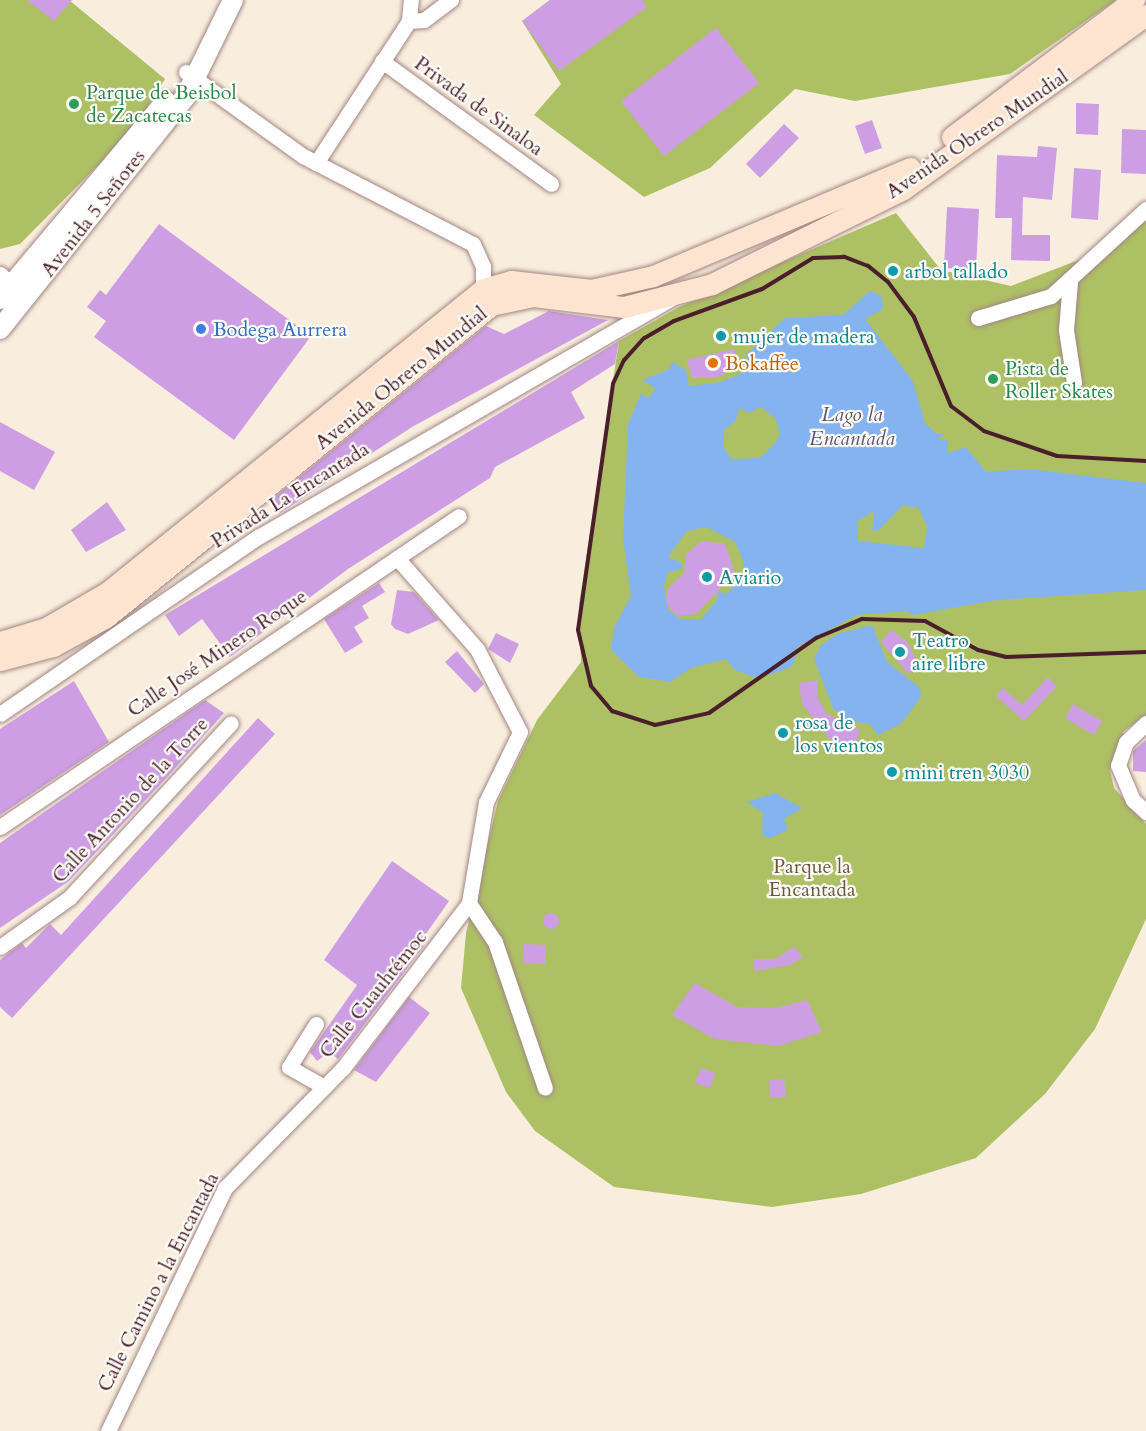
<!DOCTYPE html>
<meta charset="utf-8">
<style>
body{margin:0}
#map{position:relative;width:1146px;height:1431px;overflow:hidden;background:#f9eede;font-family:Cardo,serif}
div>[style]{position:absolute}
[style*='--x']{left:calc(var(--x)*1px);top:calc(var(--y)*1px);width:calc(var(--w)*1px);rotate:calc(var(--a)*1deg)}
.green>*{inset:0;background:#aec064}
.water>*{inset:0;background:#84b3ef}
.building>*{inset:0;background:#cd9ee3}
.round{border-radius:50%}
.roads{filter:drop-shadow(0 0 2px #a28684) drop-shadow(0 0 2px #a28684)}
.minor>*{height:15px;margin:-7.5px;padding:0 7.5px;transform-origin:7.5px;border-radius:7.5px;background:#fff}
.tertiary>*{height:20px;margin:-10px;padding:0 10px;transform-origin:10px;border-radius:10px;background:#fff}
.secondary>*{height:21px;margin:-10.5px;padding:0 10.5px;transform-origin:10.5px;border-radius:10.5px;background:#fde4d1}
.rail>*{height:4px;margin:-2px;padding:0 2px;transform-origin:2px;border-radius:2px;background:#4a1f2b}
.dots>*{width:16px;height:16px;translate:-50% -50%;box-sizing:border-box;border:3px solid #fdfcf7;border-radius:50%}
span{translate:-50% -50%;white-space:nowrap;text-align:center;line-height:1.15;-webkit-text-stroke:4.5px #fdfcf7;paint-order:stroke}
.leisure-label{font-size:20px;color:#27864d}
.left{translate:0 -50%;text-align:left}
.street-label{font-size:20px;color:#4a1f2b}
.culture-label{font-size:20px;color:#0d838f}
.shop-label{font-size:20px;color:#366cbe}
.food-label{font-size:20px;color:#c56008}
.park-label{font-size:20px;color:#6d573f}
.water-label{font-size:21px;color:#5e5370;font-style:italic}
</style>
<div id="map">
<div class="green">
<i style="clip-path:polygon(0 0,69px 0,165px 79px,133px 130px,20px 244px,0 249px)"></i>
<i style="clip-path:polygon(550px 0,1116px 0,1010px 74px,855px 101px,795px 89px,710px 168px,644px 197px,534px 115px,561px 84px,522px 21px)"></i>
<i style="clip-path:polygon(896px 213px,941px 270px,1011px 286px,1110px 248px,1146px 219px,1146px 715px,1124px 731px,1110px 770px,1114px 788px,1146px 824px,1146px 919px,1095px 1029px,1045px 1094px,976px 1158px,861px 1194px,772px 1207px,614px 1187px,535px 1131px,506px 1092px,461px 988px,466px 933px,498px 801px,537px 720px,581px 662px,579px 605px,619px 341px,679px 307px)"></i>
</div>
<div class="water">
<i style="clip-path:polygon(evenodd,870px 291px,882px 296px,883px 309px,865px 319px,913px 381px,925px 423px,937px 434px,944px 433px,939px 439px,948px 440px,948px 453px,966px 447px,986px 472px,1029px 469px,1146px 483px,1146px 590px,998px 600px,912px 615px,907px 611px,857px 615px,797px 647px,793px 666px,773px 674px,753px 677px,735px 670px,726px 659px,691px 668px,670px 682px,639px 677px,611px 650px,614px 628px,631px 596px,623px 538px,628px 424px,641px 394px,649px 398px,655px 388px,642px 380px,668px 370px,672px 362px,686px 370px,689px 386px,721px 382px,749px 370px,746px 355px,785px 318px,843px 315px,870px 291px,761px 407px,776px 419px,780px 435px,775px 443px,760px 458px,732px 459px,723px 446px,724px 430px,735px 422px,740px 408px,749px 413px,761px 407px,870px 291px,903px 505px,919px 508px,927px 527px,924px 548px,858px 541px,858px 521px,874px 511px,872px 530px,878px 531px,903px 505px,870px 291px,706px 527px,735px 542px,744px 563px,742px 579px,726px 594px,718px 591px,718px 599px,701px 619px,680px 619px,668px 609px,664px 586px,668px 572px,682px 569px,682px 563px,668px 557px,687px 531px,706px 527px)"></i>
<i style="clip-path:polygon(872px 625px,887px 662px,920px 688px,921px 697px,901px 724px,878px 735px,870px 724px,848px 721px,833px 708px,814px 659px,820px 646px,837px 634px)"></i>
<i style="clip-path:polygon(775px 793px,802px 808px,784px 819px,788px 830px,770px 838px,762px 835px,763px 813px,747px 802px)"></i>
</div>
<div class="building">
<i style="clip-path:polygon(27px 0,72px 0,54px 21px)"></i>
<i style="clip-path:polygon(550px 0,642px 0,647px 7px,559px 71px,522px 21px)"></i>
<i style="clip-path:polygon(716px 28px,759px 83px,664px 156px,621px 101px)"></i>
<i style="clip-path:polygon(1076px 103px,1099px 104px,1098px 135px,1076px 134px)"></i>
<i style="clip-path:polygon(872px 120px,882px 148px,865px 154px,855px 126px)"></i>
<i style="clip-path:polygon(784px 124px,799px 138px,760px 178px,746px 164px)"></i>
<i style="clip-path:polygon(1122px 129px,1146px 130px,1146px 174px,1121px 173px)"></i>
<i style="clip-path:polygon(1038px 146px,1057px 148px,1052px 200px,1023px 197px,1022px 235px,1050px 235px,1050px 261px,1011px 260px,1012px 218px,995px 218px,997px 155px,1037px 157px)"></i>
<i style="clip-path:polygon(1074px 168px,1101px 170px,1098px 220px,1071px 218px)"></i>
<i style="clip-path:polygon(947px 207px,979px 209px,976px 270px,944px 268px)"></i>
<i style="clip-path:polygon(159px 224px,311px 336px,234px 440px,94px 337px,106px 321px,87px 307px,100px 290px,106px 295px)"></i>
<i style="clip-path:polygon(549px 311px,608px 320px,412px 427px,280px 513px,271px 500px,486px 326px,504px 334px)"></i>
<i style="clip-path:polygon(619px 341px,615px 364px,571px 392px,585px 418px,495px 467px,490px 478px,348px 569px,230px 657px,202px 619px,179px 636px,165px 615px)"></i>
<i style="clip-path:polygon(734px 349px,738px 367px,715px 378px,692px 378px,687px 360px)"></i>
<i style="clip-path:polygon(0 422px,55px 452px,34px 490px,0 471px)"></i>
<i style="clip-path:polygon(107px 502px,126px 530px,86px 552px,71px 530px)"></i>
<i style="clip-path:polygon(702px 541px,725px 544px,735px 573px,696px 614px,677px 616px,666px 603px,667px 590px,684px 573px,686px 554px)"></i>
<i style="clip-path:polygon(379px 583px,385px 592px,362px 606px,369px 618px,354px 627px,363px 642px,345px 653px,324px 619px)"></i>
<i style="clip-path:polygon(397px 590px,414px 592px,439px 620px,408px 634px,395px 629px,391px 624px)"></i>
<i style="clip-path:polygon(891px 630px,907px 642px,919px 664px,908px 674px,881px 642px)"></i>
<i style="clip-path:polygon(496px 633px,519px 644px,510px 663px,488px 649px)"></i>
<i style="clip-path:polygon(457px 651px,484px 684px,475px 693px,445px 662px)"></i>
<i style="clip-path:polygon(1048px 677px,1057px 686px,1024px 721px,996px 696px,1003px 688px,1022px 705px)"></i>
<i style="clip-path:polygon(817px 680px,817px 697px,827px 714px,860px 730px,854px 748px,829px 738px,802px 704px,799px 683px)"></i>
<i style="clip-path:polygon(74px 681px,109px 742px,0 815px,0 729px)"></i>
<i style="clip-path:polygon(205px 700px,224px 713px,169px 775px,69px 881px,0 928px,0 843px)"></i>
<i style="clip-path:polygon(1073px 704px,1102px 721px,1094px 735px,1065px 718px)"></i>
<i style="clip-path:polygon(258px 718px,275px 734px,12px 1018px,0 1007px,0 960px,22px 943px,26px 948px,50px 924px,61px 935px)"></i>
<i style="clip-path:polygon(1146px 740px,1146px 772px,1133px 771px,1133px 751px)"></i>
<i style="clip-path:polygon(392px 861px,449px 901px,419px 944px,424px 946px,338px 1059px,329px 1052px,317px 1061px,310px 1052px,357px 985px,324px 960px)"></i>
<i class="round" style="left:543px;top:913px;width:16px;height:16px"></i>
<i style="clip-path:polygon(524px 944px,546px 945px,545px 964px,523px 963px)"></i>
<i style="clip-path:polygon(794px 947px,803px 957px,790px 965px,754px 971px,754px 959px,775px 959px)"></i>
<i style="clip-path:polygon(695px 983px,737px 1007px,776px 1008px,807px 1000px,822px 1032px,778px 1046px,715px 1039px,672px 1015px)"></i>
<i style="clip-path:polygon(409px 997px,430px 1013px,376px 1082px,354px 1070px)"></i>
<i style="clip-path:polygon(701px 1068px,715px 1073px,710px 1088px,695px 1083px)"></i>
<i style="clip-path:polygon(784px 1079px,786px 1097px,770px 1098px,769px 1080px)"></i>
</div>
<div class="roads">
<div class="minor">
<i style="--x:409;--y:21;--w:15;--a:-4"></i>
<i style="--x:424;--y:20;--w:34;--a:-37"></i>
<i style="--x:382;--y:61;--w:209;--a:36"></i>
<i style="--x:186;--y:72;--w:144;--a:35.7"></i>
<i style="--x:303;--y:156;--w:191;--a:27.4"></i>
<i style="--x:473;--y:244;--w:24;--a:66"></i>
<i style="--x:483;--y:266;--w:23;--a:90"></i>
<i style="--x:316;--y:163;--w:170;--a:-56.8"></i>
<i style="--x:409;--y:21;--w:21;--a:-85"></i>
<i style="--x:0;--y:274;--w:16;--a:43"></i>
<i style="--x:1070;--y:282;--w:48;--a:94.8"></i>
<i style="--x:1066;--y:330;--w:53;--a:81.3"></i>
<i style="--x:978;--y:318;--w:76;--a:-16.8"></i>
<i style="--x:1051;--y:296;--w:129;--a:-42.5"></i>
<i style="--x:397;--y:558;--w:121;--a:48.7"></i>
<i style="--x:477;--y:649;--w:93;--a:62.6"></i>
<i style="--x:520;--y:732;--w:78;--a:115.9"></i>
<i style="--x:486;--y:802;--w:102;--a:99.6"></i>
<i style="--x:469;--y:903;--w:47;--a:56.3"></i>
<i style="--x:495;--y:942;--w:154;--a:71.1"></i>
<i style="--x:0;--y:714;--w:313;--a:-34.5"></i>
<i style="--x:258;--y:537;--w:476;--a:-30"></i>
<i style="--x:1146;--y:723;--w:28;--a:136"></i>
<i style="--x:1126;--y:742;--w:24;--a:109"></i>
<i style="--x:1118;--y:765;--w:38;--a:67"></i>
<i style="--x:1133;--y:800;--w:18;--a:43"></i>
<i style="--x:0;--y:827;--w:554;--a:-34.12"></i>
<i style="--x:0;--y:947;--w:85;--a:-35.4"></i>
<i style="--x:69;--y:898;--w:238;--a:-47.2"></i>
<i style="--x:316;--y:1024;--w:51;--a:122.1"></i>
<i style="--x:289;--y:1067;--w:40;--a:29.7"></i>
<i style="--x:108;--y:1431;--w:270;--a:-64.3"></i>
<i style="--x:225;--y:1188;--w:168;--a:-45.5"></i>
<i style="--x:343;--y:1068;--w:208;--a:-52.6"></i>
</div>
<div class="tertiary">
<i style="--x:0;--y:299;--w:258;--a:-50"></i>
<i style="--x:0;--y:329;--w:298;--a:-51.4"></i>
<i style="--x:186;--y:96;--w:107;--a:-63.9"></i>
</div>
<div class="secondary">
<i style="--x:952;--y:137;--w:228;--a:-37"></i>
<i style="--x:0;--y:642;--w:48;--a:-16.9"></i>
<i style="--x:46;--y:628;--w:72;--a:-30.1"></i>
<i style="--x:108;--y:592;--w:482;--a:-38.9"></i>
<i style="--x:483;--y:289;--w:29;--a:-16"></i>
<i style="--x:511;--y:281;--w:81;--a:6.4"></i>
<i style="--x:591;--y:290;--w:64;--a:-12.7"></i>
<i style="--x:653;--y:276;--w:279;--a:-22.8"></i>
<i style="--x:0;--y:660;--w:55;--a:-14.8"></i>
<i style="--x:53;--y:646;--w:60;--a:-28.7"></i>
<i style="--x:106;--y:617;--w:496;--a:-39"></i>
<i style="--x:491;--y:305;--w:43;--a:-12.1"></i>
<i style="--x:533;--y:296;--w:92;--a:6.9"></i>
<i style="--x:624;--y:307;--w:91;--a:-14.6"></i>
<i style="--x:712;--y:284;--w:213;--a:-26.4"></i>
<i style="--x:903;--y:189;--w:299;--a:-35.6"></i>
</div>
</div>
<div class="rail">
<i style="--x:1146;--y:461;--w:89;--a:-176.8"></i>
<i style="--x:1057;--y:456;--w:77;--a:-161.1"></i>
<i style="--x:984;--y:431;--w:41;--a:-142.9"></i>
<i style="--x:951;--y:406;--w:96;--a:-112.6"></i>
<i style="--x:914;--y:317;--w:44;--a:-126.6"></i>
<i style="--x:888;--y:282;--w:26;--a:-141"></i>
<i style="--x:868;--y:266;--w:26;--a:-159"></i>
<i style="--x:844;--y:257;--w:31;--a:178"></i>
<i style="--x:813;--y:258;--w:60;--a:148.7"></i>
<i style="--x:762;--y:289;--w:94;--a:160"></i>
<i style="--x:674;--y:321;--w:34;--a:150"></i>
<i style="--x:644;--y:338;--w:30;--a:132"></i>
<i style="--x:624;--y:360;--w:26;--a:115"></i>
<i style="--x:613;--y:384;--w:248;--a:98.1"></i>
<i style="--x:578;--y:630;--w:57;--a:76.9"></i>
<i style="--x:591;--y:686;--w:33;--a:50"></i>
<i style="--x:612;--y:711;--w:45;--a:18"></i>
<i style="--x:655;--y:725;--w:55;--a:-12.5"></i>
<i style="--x:709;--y:713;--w:131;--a:-35"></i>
<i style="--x:816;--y:638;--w:50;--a:-22.4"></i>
<i style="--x:862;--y:619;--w:63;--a:1.8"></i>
<i style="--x:925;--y:621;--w:60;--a:28.7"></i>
<i style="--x:978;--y:650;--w:29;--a:14"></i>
<i style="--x:1006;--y:657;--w:140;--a:-2"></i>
</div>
<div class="dots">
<i style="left:74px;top:104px;background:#2e9e5b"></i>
<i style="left:893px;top:271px;background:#0f9aa8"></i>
<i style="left:201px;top:329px;background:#3f7fe0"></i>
<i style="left:721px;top:336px;background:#0f9aa8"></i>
<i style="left:713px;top:363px;background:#e8710a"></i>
<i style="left:993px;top:379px;background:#2e9e5b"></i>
<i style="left:707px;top:577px;background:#0f9aa8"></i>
<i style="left:900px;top:652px;background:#0f9aa8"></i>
<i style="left:783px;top:733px;background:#0f9aa8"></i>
<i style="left:892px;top:772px;background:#0f9aa8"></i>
</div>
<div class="leisure-label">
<span class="left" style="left:86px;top:104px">Parque de Beisbol<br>de Zacatecas</span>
<span class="left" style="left:1005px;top:380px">Pista de<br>Roller Skates</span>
</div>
<div class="street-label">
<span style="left:479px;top:106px;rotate:36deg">Privada de Sinaloa</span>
<span style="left:977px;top:134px;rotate:-34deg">Avenida Obrero Mundial</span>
<span style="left:93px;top:213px;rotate:-52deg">Avenida 5 Señores</span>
<span style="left:401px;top:378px;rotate:-39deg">Avenida Obrero Mundial</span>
<span style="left:290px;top:495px;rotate:-32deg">Privada La Encantada</span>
<span style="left:217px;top:653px;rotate:-34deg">Calle José Minero Roque</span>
<span style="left:130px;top:800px;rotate:-47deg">Calle Antonio de la Torre</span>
<span style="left:373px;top:994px;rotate:-51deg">Calle Cuauhtémoc</span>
<span style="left:158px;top:1282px;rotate:-63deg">Calle Camino a la Encantada</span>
</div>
<div class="culture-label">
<span class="left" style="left:905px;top:271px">arbol tallado</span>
<span class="left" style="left:733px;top:336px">mujer de madera</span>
<span class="left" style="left:719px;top:577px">Aviario</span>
<span class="left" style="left:912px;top:652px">Teatro<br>aire libre</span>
<span class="left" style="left:795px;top:734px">rosa de<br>los vientos</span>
<span class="left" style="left:904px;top:772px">mini tren 3030</span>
</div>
<div class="shop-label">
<span class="left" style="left:213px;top:329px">Bodega Aurrera</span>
</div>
<div class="food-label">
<span class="left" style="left:725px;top:363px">Bokaffee</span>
</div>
<div class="park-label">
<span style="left:812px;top:878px">Parque la<br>Encantada</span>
</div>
<div class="water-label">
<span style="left:852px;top:427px">Lago la<br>Encantada</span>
</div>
</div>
